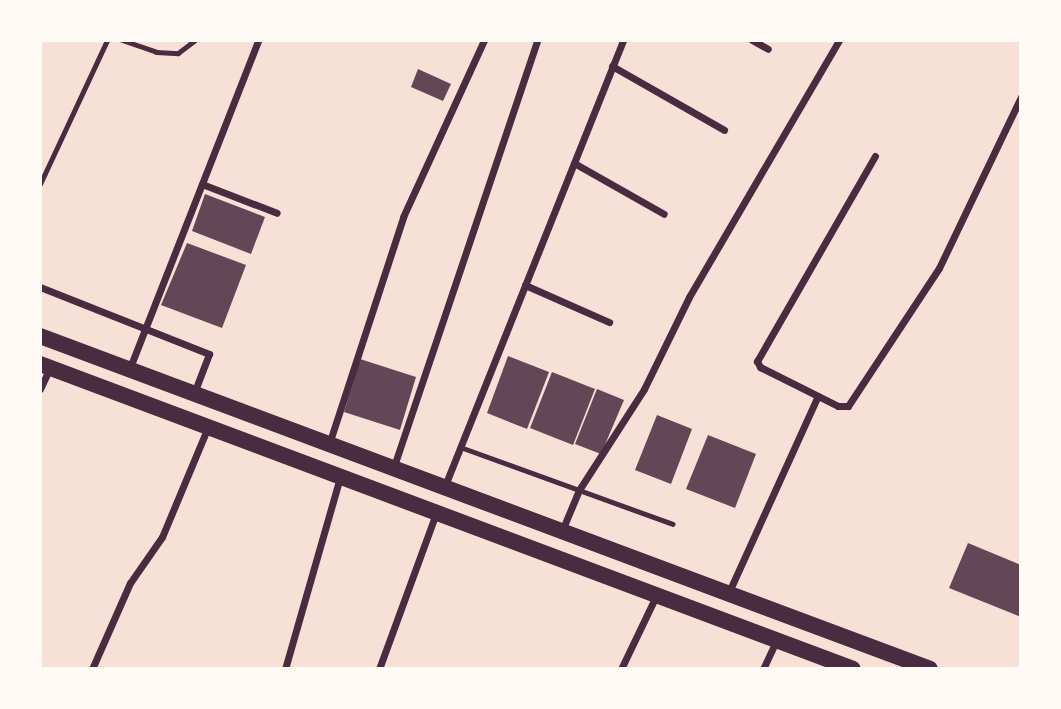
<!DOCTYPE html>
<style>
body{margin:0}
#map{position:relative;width:1061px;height:709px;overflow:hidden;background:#f7e1d7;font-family:Cabin,sans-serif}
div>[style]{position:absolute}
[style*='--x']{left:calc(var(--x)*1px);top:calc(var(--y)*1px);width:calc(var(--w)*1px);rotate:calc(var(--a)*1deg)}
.building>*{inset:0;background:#644757}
.service>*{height:5px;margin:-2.5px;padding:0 2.5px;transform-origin:2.5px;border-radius:2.5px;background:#4a2c40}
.minor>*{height:7px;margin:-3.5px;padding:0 3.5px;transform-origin:3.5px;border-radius:3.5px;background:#4a2c40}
.primary>*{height:16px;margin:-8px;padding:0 8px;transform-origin:8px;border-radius:8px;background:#4a2c40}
span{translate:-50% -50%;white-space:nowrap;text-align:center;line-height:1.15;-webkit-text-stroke:5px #fffaf5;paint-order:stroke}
.frame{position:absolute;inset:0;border:42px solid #fffaf5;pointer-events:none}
</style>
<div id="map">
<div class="building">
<i style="clip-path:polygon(418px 69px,451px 84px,443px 101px,411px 87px)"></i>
<i style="clip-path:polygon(205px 194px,265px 217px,251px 254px,192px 231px)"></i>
<i style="clip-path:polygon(187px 243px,246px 265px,222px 328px,161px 305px)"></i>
<i style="clip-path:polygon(508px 356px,549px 372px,527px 429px,487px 413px)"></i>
<i style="clip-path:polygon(360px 359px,416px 377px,400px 430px,344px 412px)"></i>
<i style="clip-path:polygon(552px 372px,595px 389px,573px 445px,530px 428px)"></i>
<i style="clip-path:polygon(597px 389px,624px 400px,601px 454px,575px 444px)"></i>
<i style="clip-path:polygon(657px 415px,692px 429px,671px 484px,635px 470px)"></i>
<i style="clip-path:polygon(708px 435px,756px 454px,735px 508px,686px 489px)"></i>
<i style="clip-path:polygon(968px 543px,1021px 565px,1021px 617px,949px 588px)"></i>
</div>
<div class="service">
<i style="--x:122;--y:40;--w:36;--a:19"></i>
<i style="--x:156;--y:52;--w:22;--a:3"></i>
<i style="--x:178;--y:53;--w:21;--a:-37"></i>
<i style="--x:40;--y:184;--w:159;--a:-65"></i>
<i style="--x:460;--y:447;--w:226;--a:19.9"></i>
</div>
<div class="minor">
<i style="--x:752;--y:40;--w:18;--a:29"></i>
<i style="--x:612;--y:66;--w:129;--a:29.7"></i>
<i style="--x:875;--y:156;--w:237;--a:119.9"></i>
<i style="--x:757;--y:361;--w:7;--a:63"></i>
<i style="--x:760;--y:367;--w:87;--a:26.6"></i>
<i style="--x:838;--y:406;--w:10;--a:0"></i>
<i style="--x:848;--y:406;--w:165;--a:-56.6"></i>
<i style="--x:939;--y:268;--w:190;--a:-64.4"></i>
<i style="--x:574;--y:163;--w:103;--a:29.5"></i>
<i style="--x:202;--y:184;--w:80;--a:21.1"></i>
<i style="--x:525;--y:285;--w:92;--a:23.8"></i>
<i style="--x:40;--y:287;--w:182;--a:21.6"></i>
<i style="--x:209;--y:354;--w:42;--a:111"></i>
<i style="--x:129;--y:370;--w:354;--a:-68.6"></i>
<i style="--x:40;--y:389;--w:23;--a:-65"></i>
<i style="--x:329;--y:444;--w:239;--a:-71.9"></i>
<i style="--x:403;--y:217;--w:195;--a:-65.4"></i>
<i style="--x:393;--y:469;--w:453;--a:-71.4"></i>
<i style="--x:444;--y:488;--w:482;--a:-68.2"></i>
<i style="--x:561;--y:533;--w:47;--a:-67.3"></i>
<i style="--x:579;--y:490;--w:120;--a:-57.2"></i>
<i style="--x:644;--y:389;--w:102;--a:-63.9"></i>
<i style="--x:689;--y:297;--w:298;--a:-59.7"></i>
<i style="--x:728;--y:594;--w:217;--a:-65.6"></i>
<i style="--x:92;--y:669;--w:94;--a:-66.2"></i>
<i style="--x:130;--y:583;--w:56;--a:-55.2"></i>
<i style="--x:162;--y:537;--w:119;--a:-67.3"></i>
<i style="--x:285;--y:669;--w:200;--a:-74"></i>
<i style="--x:379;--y:669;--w:166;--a:-69.9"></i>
<i style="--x:621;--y:669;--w:81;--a:-64.4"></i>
<i style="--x:763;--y:669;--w:31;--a:-65"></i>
</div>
<div class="primary">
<i style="--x:40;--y:336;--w:950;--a:20.51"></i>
<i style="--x:40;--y:364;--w:868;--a:20.56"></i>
</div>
<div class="frame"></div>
</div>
